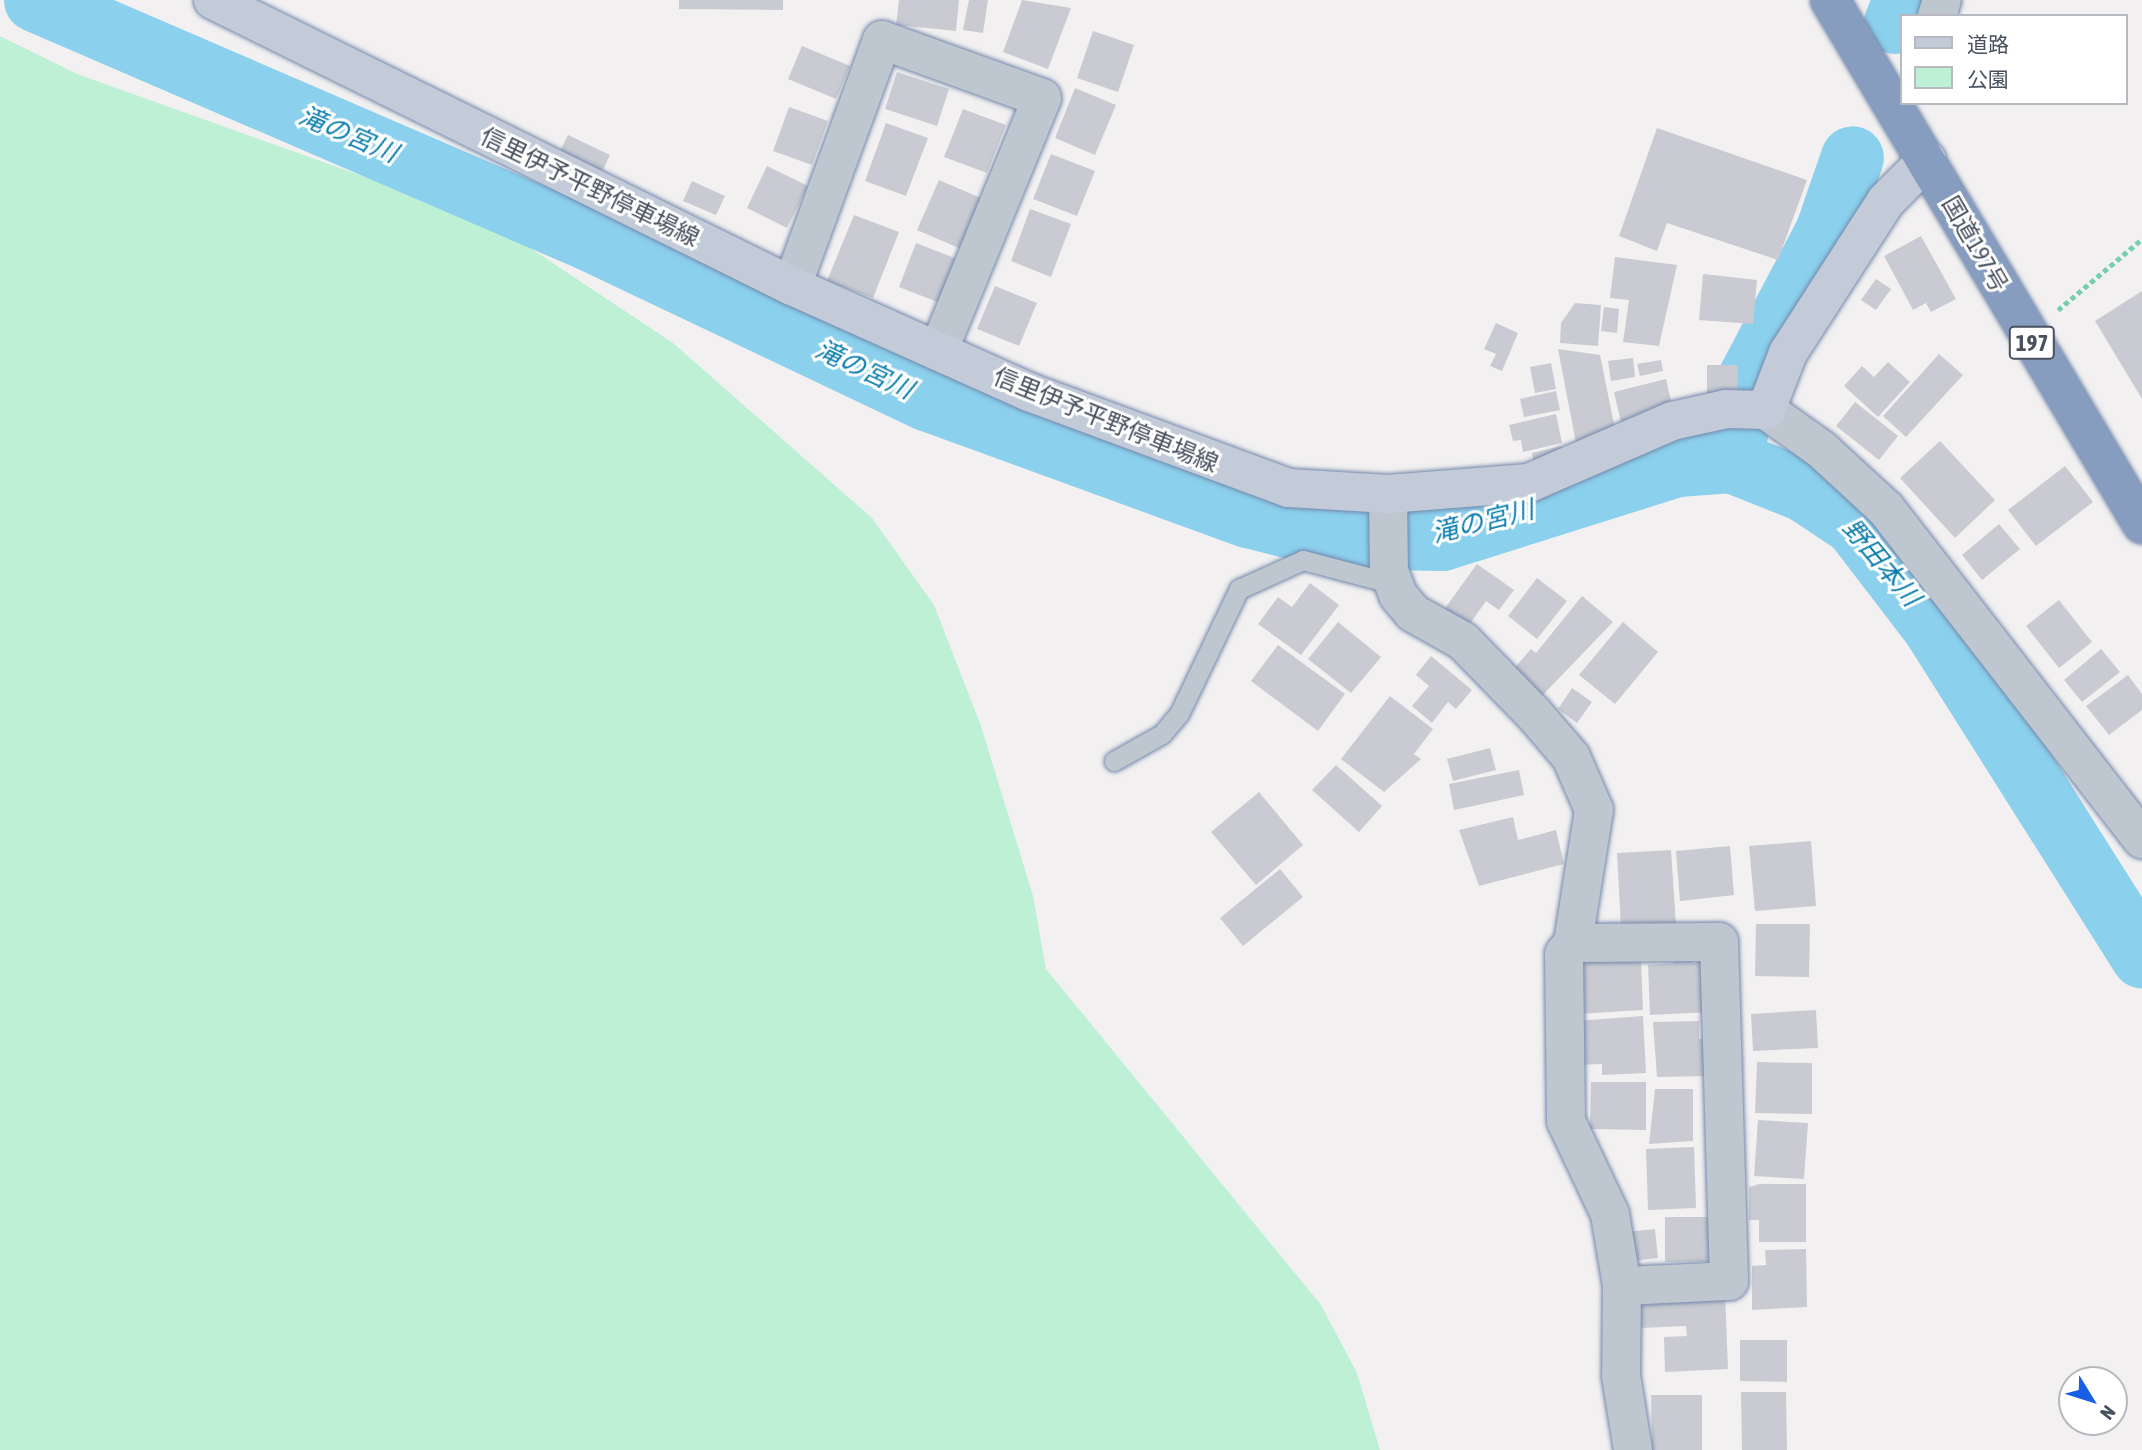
<!DOCTYPE html>
<meta charset="utf-8">
<style>
body{margin:0}
#map{position:relative;width:2142px;height:1450px;overflow:hidden;background:#f2f0f0;font-family:"Asap Condensed","Noto Sans JP",sans-serif}
div>[style]{position:absolute}
[style*='--x']{left:calc(var(--x)*1px);top:calc(var(--y)*1px);width:calc(var(--w)*1px);rotate:calc(var(--a)*1deg)}
.green>*{inset:0;background:#bef0d6}
.river>*{height:63px;margin:-31.5px;padding:0 31.5px;transform-origin:31.5px;border-radius:31.5px;background:#8bd0ed}
.building>*{inset:0;background:#cacbd2}
.path>*{height:4.5px;margin-top:-2.25px;transform-origin:0;background:repeating-linear-gradient(90deg,#76ceab 0 5px,transparent 0 8.5px)}
.roads{filter:drop-shadow(0 0 2px #7388ab) drop-shadow(0 0 2px #7388ab)}
.lane>*{height:19px;margin:-9.5px;padding:0 9.5px;transform-origin:9.5px;border-radius:9.5px;background:#bec6cf}
.street>*{height:38px;margin:-19px;padding:0 19px;transform-origin:19px;border-radius:19px;background:#bec6cf}
.secondary>*{height:38px;margin:-19px;padding:0 19px;transform-origin:19px;border-radius:19px;background:#c3cbd9}
.highway>*{height:38px;margin:-19px;padding:0 19px;transform-origin:19px;border-radius:19px;background:#879dbf}
span{translate:-50% -50%;white-space:nowrap;text-align:center;line-height:1.15;-webkit-text-stroke:6px #fff;paint-order:stroke}
.shield-label span{padding:2px 5px;background:#fff;border:2px solid;border-radius:5px;-webkit-text-stroke-width:0}
.shield-label{font-size:23px;color:#48515e;font-weight:700}
.street-label{font-size:24px;color:#48515e}
.water-label{font-size:26px;color:#0b7dad;font-style:italic}
.legend{position:absolute;left:1900px;top:14px;width:228px;height:91px;box-sizing:border-box;background:#fff;border:2px solid #b6b9bf;margin:0;padding:9px 12px;list-style:none;font-size:21px;color:#48515e}
.legend li{display:flex;align-items:center;gap:14px;height:35px}
.legend b{width:35px;border:2px solid #b6b9bf}
.north{position:absolute;left:2058px;top:1366px;width:70px;height:70px;box-sizing:border-box;background:#fff;border:2px solid #b6b9bf;border-radius:50%;rotate:128deg;font-size:19px;font-weight:700;line-height:28px;text-align:center;color:#48515e}
.north::after{content:'';display:block;margin:auto;width:24px;height:32px;background:#175fe5;clip-path:polygon(50% 0,100% 100%,50% 72%,0 100%)}
</style>
<div id="map">
<div class="green">
<i style="clip-path:polygon(0 36px,77px 74px,491px 222px,673px 343px,872px 518px,934px 605px,981px 726px,1033px 896px,1046px 969px,1321px 1305px,1357px 1373px,1380px 1450px,0 1450px)"></i>
</div>
<div class="river">
<i style="--x:35;--y:0;--w:603;--a:23.34"></i>
<i style="--x:589;--y:239;--w:373;--a:25.4"></i>
<i style="--x:926;--y:399;--w:343;--a:20"></i>
<i style="--x:1248;--y:516;--w:86;--a:14.2"></i>
<i style="--x:1331;--y:537;--w:111;--a:1"></i>
<i style="--x:1442;--y:539;--w:246;--a:-17.5"></i>
<i style="--x:1677;--y:465;--w:54;--a:-4.2"></i>
<i style="--x:1731;--y:461;--w:79;--a:21.7"></i>
<i style="--x:1804;--y:490;--w:61;--a:33.7"></i>
<i style="--x:1855;--y:524;--w:128;--a:52.6"></i>
<i style="--x:1933;--y:626;--w:391;--a:57.7"></i>
<i style="--x:1895;--y:22;--w:24;--a:-68"></i>
<i style="--x:1731;--y:461;--w:77;--a:-79.6"></i>
<i style="--x:1745;--y:385;--w:173;--a:-62.1"></i>
<i style="--x:1826;--y:232;--w:79;--a:-70.9"></i>
</div>
<div class="building">
<i style="clip-path:polygon(679px 0,783px 0,783px 10px,679px 9px)"></i>
<i style="clip-path:polygon(899px 0,959px 0,956px 31px,896px 25px)"></i>
<i style="clip-path:polygon(969px 0,988px 0,983px 33px,963px 30px)"></i>
<i style="clip-path:polygon(1022px 0,1071px 8px,1048px 69px,1003px 52px)"></i>
<i style="clip-path:polygon(1093px 31px,1134px 45px,1118px 92px,1077px 78px)"></i>
<i style="clip-path:polygon(802px 46px,850px 66px,836px 99px,788px 79px)"></i>
<i style="clip-path:polygon(897px 72px,949px 89px,937px 126px,885px 109px)"></i>
<i style="clip-path:polygon(1075px 88px,1116px 105px,1095px 155px,1055px 138px)"></i>
<i style="clip-path:polygon(789px 107px,828px 121px,812px 165px,773px 151px)"></i>
<i style="clip-path:polygon(963px 109px,1006px 125px,987px 173px,944px 157px)"></i>
<i style="clip-path:polygon(886px 123px,928px 138px,906px 196px,865px 181px)"></i>
<i style="clip-path:polygon(1657px 128px,1807px 180px,1778px 260px,1667px 223px,1657px 251px,1619px 236px)"></i>
<i style="clip-path:polygon(568px 135px,610px 155px,600px 176px,558px 155px)"></i>
<i style="clip-path:polygon(1051px 154px,1095px 171px,1077px 216px,1033px 199px)"></i>
<i style="clip-path:polygon(767px 166px,808px 186px,787px 228px,747px 208px)"></i>
<i style="clip-path:polygon(939px 180px,983px 199px,961px 249px,917px 230px)"></i>
<i style="clip-path:polygon(692px 181px,725px 196px,716px 215px,683px 201px)"></i>
<i style="clip-path:polygon(1030px 209px,1071px 224px,1051px 277px,1011px 261px)"></i>
<i style="clip-path:polygon(854px 215px,899px 232px,873px 298px,827px 281px)"></i>
<i style="clip-path:polygon(1921px 236px,1956px 299px,1931px 312px,1926px 303px,1913px 310px,1884px 256px)"></i>
<i style="clip-path:polygon(916px 243px,957px 259px,940px 303px,899px 287px)"></i>
<i style="clip-path:polygon(1615px 257px,1677px 265px,1659px 346px,1623px 342px,1629px 300px,1610px 298px)"></i>
<i style="clip-path:polygon(1703px 274px,1757px 280px,1753px 324px,1699px 320px)"></i>
<i style="clip-path:polygon(1876px 279px,1891px 289px,1876px 310px,1861px 300px)"></i>
<i style="clip-path:polygon(995px 286px,1037px 303px,1019px 346px,977px 329px)"></i>
<i style="clip-path:polygon(2142px 291px,2142px 399px,2095px 321px)"></i>
<i style="clip-path:polygon(1575px 303px,1601px 305px,1598px 346px,1560px 343px,1561px 323px)"></i>
<i style="clip-path:polygon(1604px 307px,1619px 309px,1617px 333px,1601px 331px)"></i>
<i style="clip-path:polygon(1496px 323px,1518px 333px,1502px 371px,1490px 366px,1496px 354px,1484px 349px)"></i>
<i style="clip-path:polygon(1558px 349px,1600px 355px,1616px 434px,1576px 443px)"></i>
<i style="clip-path:polygon(1939px 354px,1963px 375px,1906px 437px,1883px 416px)"></i>
<i style="clip-path:polygon(1633px 358px,1635px 377px,1611px 381px,1608px 361px)"></i>
<i style="clip-path:polygon(1661px 360px,1663px 371px,1640px 376px,1637px 364px)"></i>
<i style="clip-path:polygon(1888px 362px,1910px 382px,1878px 417px,1844px 386px,1862px 366px,1874px 377px)"></i>
<i style="clip-path:polygon(1551px 363px,1556px 389px,1535px 393px,1530px 367px)"></i>
<i style="clip-path:polygon(1707px 365px,1738px 365px,1737px 401px,1707px 400px)"></i>
<i style="clip-path:polygon(1666px 379px,1675px 418px,1623px 431px,1614px 392px)"></i>
<i style="clip-path:polygon(1556px 391px,1560px 410px,1524px 417px,1520px 399px)"></i>
<i style="clip-path:polygon(1855px 402px,1898px 436px,1879px 460px,1836px 426px)"></i>
<i style="clip-path:polygon(1556px 414px,1562px 443px,1523px 452px,1521px 440px,1513px 441px,1509px 425px)"></i>
<i style="clip-path:polygon(1940px 441px,1995px 500px,1955px 538px,1900px 478px)"></i>
<i style="clip-path:polygon(1561px 446px,1565px 461px,1535px 468px,1532px 453px)"></i>
<i style="clip-path:polygon(2065px 466px,2093px 502px,2036px 546px,2008px 510px)"></i>
<i style="clip-path:polygon(1999px 524px,2020px 549px,1982px 580px,1962px 555px)"></i>
<i style="clip-path:polygon(1477px 564px,1514px 590px,1499px 610px,1486px 601px,1467px 628px,1443px 611px)"></i>
<i style="clip-path:polygon(1537px 578px,1567px 601px,1537px 639px,1508px 616px)"></i>
<i style="clip-path:polygon(1310px 583px,1339px 605px,1301px 655px,1258px 624px,1278px 597px,1292px 607px)"></i>
<i style="clip-path:polygon(1582px 596px,1613px 622px,1538px 700px,1511px 672px,1531px 649px,1536px 653px)"></i>
<i style="clip-path:polygon(2059px 600px,2092px 642px,2059px 668px,2026px 626px)"></i>
<i style="clip-path:polygon(1338px 622px,1381px 657px,1351px 693px,1308px 659px)"></i>
<i style="clip-path:polygon(1623px 622px,1658px 652px,1615px 704px,1579px 675px)"></i>
<i style="clip-path:polygon(1278px 645px,1345px 694px,1318px 731px,1251px 681px)"></i>
<i style="clip-path:polygon(2101px 649px,2120px 672px,2082px 702px,2064px 680px)"></i>
<i style="clip-path:polygon(1431px 656px,1472px 690px,1456px 709px,1448px 702px,1432px 723px,1412px 706px,1429px 686px,1416px 675px)"></i>
<i style="clip-path:polygon(2128px 675px,2142px 694px,2142px 710px,2109px 735px,2086px 706px)"></i>
<i style="clip-path:polygon(1572px 688px,1592px 702px,1577px 723px,1558px 709px)"></i>
<i style="clip-path:polygon(1390px 696px,1433px 729px,1414px 754px,1421px 759px,1384px 792px,1341px 759px)"></i>
<i style="clip-path:polygon(1490px 748px,1496px 770px,1453px 781px,1447px 759px)"></i>
<i style="clip-path:polygon(1336px 765px,1382px 806px,1359px 832px,1312px 790px)"></i>
<i style="clip-path:polygon(1519px 770px,1524px 795px,1454px 810px,1449px 784px)"></i>
<i style="clip-path:polygon(1259px 792px,1303px 845px,1256px 885px,1211px 832px)"></i>
<i style="clip-path:polygon(1513px 817px,1518px 840px,1556px 830px,1564px 864px,1479px 886px,1459px 830px)"></i>
<i style="clip-path:polygon(1811px 841px,1816px 906px,1755px 911px,1749px 846px)"></i>
<i style="clip-path:polygon(1730px 846px,1734px 895px,1680px 901px,1676px 851px)"></i>
<i style="clip-path:polygon(1671px 850px,1676px 925px,1621px 928px,1617px 853px)"></i>
<i style="clip-path:polygon(1280px 869px,1303px 897px,1243px 946px,1220px 918px)"></i>
<i style="clip-path:polygon(1756px 924px,1810px 924px,1809px 977px,1755px 976px)"></i>
<i style="clip-path:polygon(1673px 950px,1691px 950px,1692px 963px,1711px 962px,1713px 1012px,1650px 1015px,1648px 965px,1674px 963px)"></i>
<i style="clip-path:polygon(1583px 954px,1641px 961px,1643px 1010px,1578px 1014px,1576px 964px,1583px 964px)"></i>
<i style="clip-path:polygon(1816px 1010px,1818px 1048px,1753px 1051px,1751px 1014px)"></i>
<i style="clip-path:polygon(1643px 1016px,1646px 1073px,1602px 1075px,1602px 1064px,1577px 1065px,1575px 1021px)"></i>
<i style="clip-path:polygon(1699px 1021px,1699px 1039px,1712px 1039px,1713px 1076px,1657px 1077px,1653px 1022px)"></i>
<i style="clip-path:polygon(1757px 1062px,1812px 1063px,1812px 1114px,1755px 1113px)"></i>
<i style="clip-path:polygon(1591px 1082px,1646px 1082px,1646px 1130px,1590px 1129px)"></i>
<i style="clip-path:polygon(1655px 1089px,1693px 1089px,1693px 1141px,1649px 1144px)"></i>
<i style="clip-path:polygon(1758px 1120px,1808px 1123px,1804px 1179px,1754px 1176px)"></i>
<i style="clip-path:polygon(1694px 1147px,1696px 1208px,1648px 1210px,1646px 1149px)"></i>
<i style="clip-path:polygon(1759px 1184px,1806px 1184px,1806px 1242px,1759px 1242px,1759px 1220px,1749px 1220px,1749px 1187px)"></i>
<i style="clip-path:polygon(1665px 1217px,1715px 1217px,1715px 1261px,1665px 1262px)"></i>
<i style="clip-path:polygon(1655px 1229px,1658px 1258px,1631px 1261px,1627px 1232px)"></i>
<i style="clip-path:polygon(1806px 1249px,1807px 1307px,1752px 1310px,1752px 1266px,1766px 1265px,1765px 1250px)"></i>
<i style="clip-path:polygon(1725px 1293px,1728px 1369px,1665px 1372px,1664px 1337px,1687px 1336px,1686px 1326px,1641px 1328px,1640px 1296px)"></i>
<i style="clip-path:polygon(1740px 1340px,1787px 1340px,1787px 1382px,1740px 1381px)"></i>
<i style="clip-path:polygon(1741px 1392px,1786px 1392px,1787px 1450px,1742px 1450px)"></i>
<i style="clip-path:polygon(1651px 1395px,1702px 1395px,1702px 1450px,1652px 1450px)"></i>
</div>
<div class="path">
<i style="--x:2058;--y:310;--w:110;--a:-40.2"></i>
</div>
<div class="roads">
<div class="lane">
<i style="--x:1114;--y:761;--w:55;--a:-29.4"></i>
<i style="--x:1162;--y:734;--w:26;--a:-50"></i>
<i style="--x:1179;--y:714;--w:139;--a:-64.4"></i>
<i style="--x:1239;--y:589;--w:70;--a:-24.4"></i>
<i style="--x:1303;--y:560;--w:94;--a:14.8"></i>
</div>
<div class="street">
<i style="--x:1937;--y:16;--w:17;--a:-73"></i>
<i style="--x:792;--y:286;--w:262;--a:-69.9"></i>
<i style="--x:882;--y:40;--w:170;--a:19.9"></i>
<i style="--x:1042;--y:98;--w:274;--a:112.3"></i>
<i style="--x:1766;--y:410;--w:69;--a:35.5"></i>
<i style="--x:1822;--y:450;--w:87;--a:42.7"></i>
<i style="--x:1886;--y:509;--w:418;--a:52.2"></i>
<i style="--x:1388;--y:494;--w:77;--a:89.3"></i>
<i style="--x:1389;--y:571;--w:26;--a:69"></i>
<i style="--x:1398;--y:595;--w:23;--a:50"></i>
<i style="--x:1413;--y:613;--w:57;--a:29.2"></i>
<i style="--x:1463;--y:641;--w:103;--a:45.8"></i>
<i style="--x:1535;--y:715;--w:55;--a:49.4"></i>
<i style="--x:1571;--y:757;--w:58;--a:66.5"></i>
<i style="--x:1594;--y:810;--w:135;--a:99"></i>
<i style="--x:1573;--y:943;--w:14;--a:129"></i>
<i style="--x:1564;--y:954;--w:167;--a:89.3"></i>
<i style="--x:1566;--y:1121;--w:103;--a:64.7"></i>
<i style="--x:1610;--y:1214;--w:73;--a:80.5"></i>
<i style="--x:1622;--y:1286;--w:90;--a:90.6"></i>
<i style="--x:1621;--y:1376;--w:75;--a:80.8"></i>
<i style="--x:1573;--y:943;--w:146;--a:-0.4"></i>
<i style="--x:1719;--y:942;--w:339;--a:88.3"></i>
<i style="--x:1729;--y:1281;--w:107;--a:177.3"></i>
</div>
<div class="secondary">
<i style="--x:213;--y:0;--w:646;--a:26.29"></i>
<i style="--x:792;--y:286;--w:260;--a:24.1"></i>
<i style="--x:1029;--y:392;--w:277;--a:20.3"></i>
<i style="--x:1289;--y:488;--w:99;--a:3.5"></i>
<i style="--x:1388;--y:494;--w:141;--a:-4.5"></i>
<i style="--x:1529;--y:483;--w:156;--a:-23.4"></i>
<i style="--x:1672;--y:421;--w:55;--a:-12.5"></i>
<i style="--x:1726;--y:409;--w:40;--a:1.4"></i>
<i style="--x:1766;--y:410;--w:61;--a:-68.9"></i>
<i style="--x:1788;--y:353;--w:181;--a:-57.2"></i>
<i style="--x:1886;--y:201;--w:58;--a:-45"></i>
</div>
<div class="highway">
<i style="--x:1830;--y:0;--w:610;--a:59.23"></i>
</div>
</div>
<div class="shield-label">
<span style="left:2032px;top:343px">197</span>
</div>
<div class="street-label">
<span style="left:590px;top:187px;rotate:26deg">信里伊予平野停車場線</span>
<span style="left:1975px;top:244px;rotate:60deg">国道197号</span>
<span style="left:1106px;top:420px;rotate:22deg">信里伊予平野停車場線</span>
</div>
<div class="water-label">
<span style="left:348px;top:135px;rotate:23deg">滝の宮川</span>
<span style="left:864px;top:370px;rotate:25deg">滝の宮川</span>
<span style="left:1483px;top:522px;rotate:-14deg">滝の宮川</span>
<span style="left:1881px;top:563px;rotate:50deg">野田本川</span>
</div>
<ul class="legend">
<li><b style="height:9px;background:#c3cbd9"></b>道路</li>
<li><b style="height:19px;background:#bef0d6"></b>公園</li>
</ul>
<div class="north">N</div>
</div>
